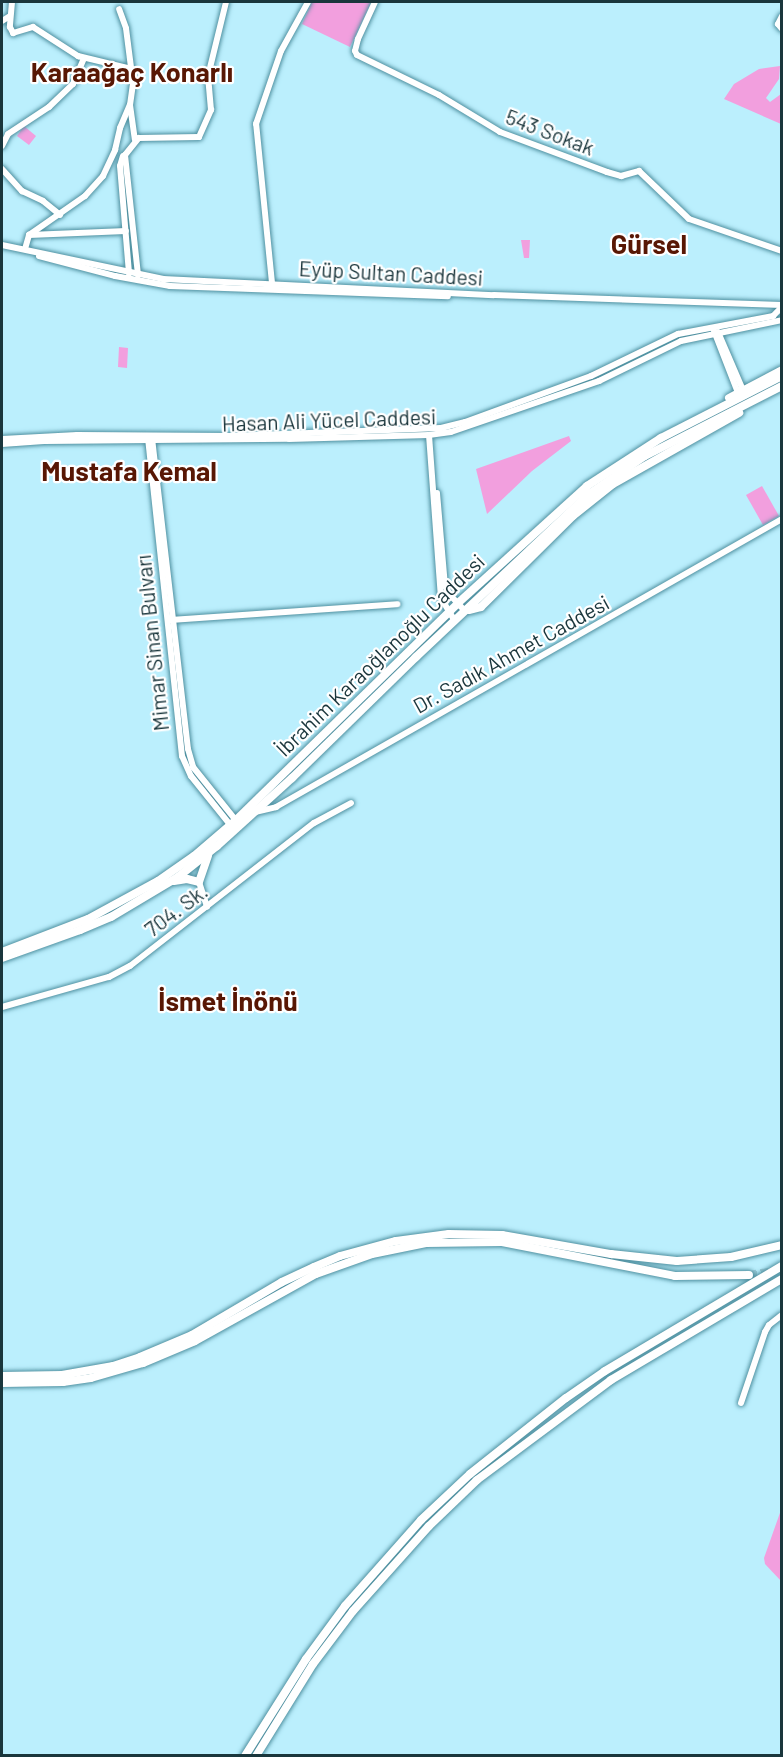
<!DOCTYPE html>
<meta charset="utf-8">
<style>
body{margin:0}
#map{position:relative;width:783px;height:1757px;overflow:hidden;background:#bbeffd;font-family:Barlow,sans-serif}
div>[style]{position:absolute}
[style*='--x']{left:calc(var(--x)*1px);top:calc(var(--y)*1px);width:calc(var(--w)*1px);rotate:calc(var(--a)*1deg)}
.green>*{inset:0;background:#f29fde}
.highway-tunnel>*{height:8px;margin-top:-4px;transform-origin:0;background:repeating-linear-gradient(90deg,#9bcad6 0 8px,transparent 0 12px)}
.roads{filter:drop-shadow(0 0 2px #4f90a0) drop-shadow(0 0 2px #4f90a0)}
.secondary>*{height:6px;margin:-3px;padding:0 3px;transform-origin:3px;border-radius:3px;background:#fff}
.highway>*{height:8px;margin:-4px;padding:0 4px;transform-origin:4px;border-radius:4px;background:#fff}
span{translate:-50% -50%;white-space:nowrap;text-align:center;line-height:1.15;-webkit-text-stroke:4.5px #fff;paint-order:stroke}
.street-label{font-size:21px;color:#1a363c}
.district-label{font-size:27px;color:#581704;font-weight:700}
.frame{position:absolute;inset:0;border:3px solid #1a363c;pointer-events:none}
</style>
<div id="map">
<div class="green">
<i style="clip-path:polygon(312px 2px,371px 2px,350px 47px,302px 24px)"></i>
<i style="clip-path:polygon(780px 66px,779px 79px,766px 98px,770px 102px,781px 94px,781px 124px,724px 99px,734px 84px,759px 69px)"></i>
<i style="clip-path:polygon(24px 126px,36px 136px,29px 145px,17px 136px)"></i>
<i style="clip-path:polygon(521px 240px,530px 240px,529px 258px,524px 258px)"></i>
<i style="clip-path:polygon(119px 347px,128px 348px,127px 368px,118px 367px)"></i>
<i style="clip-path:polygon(569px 436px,571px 441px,532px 471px,487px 514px,476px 469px)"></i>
<i style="clip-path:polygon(762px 486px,779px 516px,763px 525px,746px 495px)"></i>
<i style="clip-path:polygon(781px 1510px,781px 1581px,765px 1564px,764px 1558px)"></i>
</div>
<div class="highway-tunnel">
<i style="--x:749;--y:1275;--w:24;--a:-9"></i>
</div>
<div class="roads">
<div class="secondary">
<i style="--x:12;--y:2;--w:25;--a:95"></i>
<i style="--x:10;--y:27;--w:7;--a:63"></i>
<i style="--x:13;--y:33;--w:21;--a:-17"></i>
<i style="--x:33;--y:27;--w:54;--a:32.8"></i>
<i style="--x:78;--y:56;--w:56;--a:13.5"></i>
<i style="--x:375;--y:2;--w:41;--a:114.7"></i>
<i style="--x:358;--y:39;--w:12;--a:104"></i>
<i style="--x:355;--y:51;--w:4;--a:63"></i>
<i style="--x:357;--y:55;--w:91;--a:26"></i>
<i style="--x:439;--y:95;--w:71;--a:31.2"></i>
<i style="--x:500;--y:132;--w:114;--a:20.5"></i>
<i style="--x:607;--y:172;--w:15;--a:16"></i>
<i style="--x:621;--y:176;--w:19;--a:-16"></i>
<i style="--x:639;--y:171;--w:69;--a:43.8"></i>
<i style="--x:689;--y:219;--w:98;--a:19"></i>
<i style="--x:782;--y:16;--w:9;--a:117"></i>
<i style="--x:778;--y:24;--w:6;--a:51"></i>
<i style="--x:2;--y:21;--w:9;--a:-32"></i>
<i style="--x:130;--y:105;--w:35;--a:82"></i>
<i style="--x:2;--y:146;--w:13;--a:-63"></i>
<i style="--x:8;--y:134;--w:49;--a:-33.4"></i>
<i style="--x:49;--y:107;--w:33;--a:-44"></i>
<i style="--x:73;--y:84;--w:28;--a:-67"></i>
<i style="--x:125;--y:155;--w:22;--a:-51"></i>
<i style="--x:139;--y:138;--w:60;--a:-1"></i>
<i style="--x:199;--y:137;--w:30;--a:-66"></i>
<i style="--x:211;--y:110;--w:34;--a:-95"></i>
<i style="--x:208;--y:76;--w:76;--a:-76.3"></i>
<i style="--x:125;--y:155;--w:121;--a:83.8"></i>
<i style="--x:123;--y:156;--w:10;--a:107"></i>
<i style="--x:120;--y:166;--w:108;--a:85.2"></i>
<i style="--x:2;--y:169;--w:30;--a:48"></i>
<i style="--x:22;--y:191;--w:23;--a:25"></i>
<i style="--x:43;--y:201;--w:22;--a:39"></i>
<i style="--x:29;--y:235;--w:97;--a:-2.4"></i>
<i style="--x:2;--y:245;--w:165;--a:11.9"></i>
<i style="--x:163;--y:279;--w:331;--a:2.8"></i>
<i style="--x:494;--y:295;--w:288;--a:2"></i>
<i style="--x:25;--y:249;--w:15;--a:-74"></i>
<i style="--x:29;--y:235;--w:68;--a:-34.9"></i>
<i style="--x:85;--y:196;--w:27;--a:-48"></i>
<i style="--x:103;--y:176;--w:29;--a:-65"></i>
<i style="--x:115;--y:150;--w:23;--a:-77"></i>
<i style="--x:120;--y:128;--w:25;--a:-67"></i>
<i style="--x:130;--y:105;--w:22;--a:-82"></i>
<i style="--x:133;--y:83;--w:55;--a:-97.3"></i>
<i style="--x:126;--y:28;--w:20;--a:-110"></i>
<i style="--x:39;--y:256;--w:79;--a:14.7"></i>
<i style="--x:115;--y:276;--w:56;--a:10.3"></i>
<i style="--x:170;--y:286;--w:278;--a:2.1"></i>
<i style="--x:272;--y:283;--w:160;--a:-95.7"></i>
<i style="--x:256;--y:124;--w:77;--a:-71.1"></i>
<i style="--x:281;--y:51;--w:56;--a:-61.1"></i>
<i style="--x:714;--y:331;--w:66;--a:68.8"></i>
<i style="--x:718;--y:332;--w:63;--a:66.7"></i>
<i style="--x:429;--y:435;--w:163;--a:85.8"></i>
<i style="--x:441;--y:598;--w:27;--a:59"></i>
<i style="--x:148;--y:438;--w:320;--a:83.9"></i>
<i style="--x:182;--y:756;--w:22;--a:66"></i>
<i style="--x:191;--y:776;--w:64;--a:51.3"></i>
<i style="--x:152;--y:438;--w:313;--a:83.4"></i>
<i style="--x:188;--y:749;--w:19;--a:74"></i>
<i style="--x:193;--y:767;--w:72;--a:51.2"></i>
<i style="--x:2;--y:439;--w:75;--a:-3.1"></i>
<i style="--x:77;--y:435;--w:153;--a:0.4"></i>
<i style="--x:230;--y:436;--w:211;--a:-2.2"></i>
<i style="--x:441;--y:428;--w:25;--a:-14"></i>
<i style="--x:465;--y:422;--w:134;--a:-20.1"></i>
<i style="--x:591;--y:376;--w:97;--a:-25.8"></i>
<i style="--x:678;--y:334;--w:97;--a:-10.7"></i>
<i style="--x:773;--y:316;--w:10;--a:-45"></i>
<i style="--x:2;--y:444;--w:42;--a:-4.1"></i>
<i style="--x:44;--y:441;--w:245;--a:-0.5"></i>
<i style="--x:289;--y:439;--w:140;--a:-1.6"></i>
<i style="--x:429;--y:435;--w:22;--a:-8"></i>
<i style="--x:451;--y:432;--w:157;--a:-19"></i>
<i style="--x:599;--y:381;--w:91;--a:-26"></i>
<i style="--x:681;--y:341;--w:103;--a:-11.7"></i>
<i style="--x:437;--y:493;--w:93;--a:85.1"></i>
<i style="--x:445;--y:586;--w:12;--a:59"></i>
<i style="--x:451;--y:596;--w:21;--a:47"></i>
<i style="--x:170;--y:620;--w:228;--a:-4"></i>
<i style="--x:255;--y:812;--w:22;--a:-13"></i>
<i style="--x:276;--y:807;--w:582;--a:-29.65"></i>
<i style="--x:199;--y:882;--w:26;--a:72"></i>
<i style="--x:2;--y:1007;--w:111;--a:-15.7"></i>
<i style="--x:109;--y:977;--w:24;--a:-28"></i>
<i style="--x:130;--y:966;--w:233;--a:-37.9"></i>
<i style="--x:314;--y:823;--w:42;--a:-28.4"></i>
<i style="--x:741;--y:1403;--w:75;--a:-71.3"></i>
<i style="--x:765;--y:1332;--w:8;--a:-60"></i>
<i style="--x:769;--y:1325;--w:16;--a:-38"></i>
</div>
<div class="highway">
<i style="--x:729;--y:398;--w:60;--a:-27.8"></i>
<i style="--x:469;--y:610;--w:12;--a:-14"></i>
<i style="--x:481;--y:607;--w:129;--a:-44.7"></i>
<i style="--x:573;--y:516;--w:51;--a:-38.7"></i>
<i style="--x:613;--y:484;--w:145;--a:-29.4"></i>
<i style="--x:174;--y:881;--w:13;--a:-9"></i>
<i style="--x:187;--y:879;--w:12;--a:14"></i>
<i style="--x:199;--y:882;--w:28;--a:-71"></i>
<i style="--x:2;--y:952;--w:92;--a:-21"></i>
<i style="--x:88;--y:919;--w:80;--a:-28.5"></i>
<i style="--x:158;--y:881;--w:44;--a:-34.8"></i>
<i style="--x:194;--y:856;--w:55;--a:-40.6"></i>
<i style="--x:236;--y:820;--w:310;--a:-44.3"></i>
<i style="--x:458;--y:603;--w:174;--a:-42.2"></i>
<i style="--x:587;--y:486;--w:88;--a:-33"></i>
<i style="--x:661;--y:438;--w:136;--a:-27.1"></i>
<i style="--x:2;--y:958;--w:83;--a:-19.7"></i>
<i style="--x:80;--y:930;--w:34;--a:-23"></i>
<i style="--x:111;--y:917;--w:78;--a:-30.8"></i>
<i style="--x:178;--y:877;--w:50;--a:-38.5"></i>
<i style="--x:217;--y:846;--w:101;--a:-42.2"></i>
<i style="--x:292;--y:778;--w:173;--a:-44.3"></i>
<i style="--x:416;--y:657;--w:238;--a:-43.3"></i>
<i style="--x:589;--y:494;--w:68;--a:-34.2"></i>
<i style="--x:645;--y:456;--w:154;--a:-27.1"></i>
<i style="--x:2;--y:1376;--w:60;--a:-1"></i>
<i style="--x:62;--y:1375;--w:52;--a:-10"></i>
<i style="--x:113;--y:1366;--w:28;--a:-18"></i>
<i style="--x:140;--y:1357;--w:56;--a:-22.9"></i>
<i style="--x:192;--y:1335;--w:104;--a:-30.5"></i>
<i style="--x:282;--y:1282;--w:35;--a:-25"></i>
<i style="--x:314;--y:1267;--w:28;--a:-23"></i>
<i style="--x:340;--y:1256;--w:58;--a:-15"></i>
<i style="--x:396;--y:1241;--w:53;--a:-7.5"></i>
<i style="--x:449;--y:1234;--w:53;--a:1.1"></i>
<i style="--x:502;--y:1235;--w:111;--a:9.9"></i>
<i style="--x:611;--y:1254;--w:66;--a:6.1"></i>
<i style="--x:677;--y:1261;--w:54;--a:-4.2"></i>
<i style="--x:731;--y:1257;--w:52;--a:-13.2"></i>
<i style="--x:2;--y:1383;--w:61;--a:-0.9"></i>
<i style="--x:63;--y:1382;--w:28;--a:-8"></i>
<i style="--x:91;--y:1378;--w:54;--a:-16.1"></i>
<i style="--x:143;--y:1363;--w:56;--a:-22.9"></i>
<i style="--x:195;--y:1341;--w:138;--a:-29"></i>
<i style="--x:316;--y:1274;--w:59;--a:-19.7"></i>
<i style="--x:372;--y:1254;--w:55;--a:-11.5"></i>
<i style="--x:426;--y:1243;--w:76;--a:-0.8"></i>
<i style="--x:502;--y:1242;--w:176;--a:11.1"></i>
<i style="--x:675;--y:1276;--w:74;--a:-0.8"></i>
<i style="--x:245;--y:1756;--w:115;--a:-57.8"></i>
<i style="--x:306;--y:1659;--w:66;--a:-53.7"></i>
<i style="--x:345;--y:1606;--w:115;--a:-48.5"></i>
<i style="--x:421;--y:1520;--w:67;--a:-43.2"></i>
<i style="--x:470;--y:1474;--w:122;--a:-38.4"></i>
<i style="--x:566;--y:1398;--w:47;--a:-34.7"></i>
<i style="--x:605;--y:1371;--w:206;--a:-30.7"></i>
<i style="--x:256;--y:1756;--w:108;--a:-58.2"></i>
<i style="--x:313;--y:1664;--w:66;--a:-53"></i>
<i style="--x:353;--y:1611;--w:114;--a:-48.2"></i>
<i style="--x:429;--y:1526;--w:66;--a:-43.8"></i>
<i style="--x:477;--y:1480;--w:167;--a:-36.7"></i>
<i style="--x:611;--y:1380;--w:199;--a:-30.6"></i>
</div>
</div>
<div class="street-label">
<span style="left:550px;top:132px;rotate:21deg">543 Sokak</span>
<span style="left:391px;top:273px;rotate:3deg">Eyüp Sultan Caddesi</span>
<span style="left:329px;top:420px;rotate:-2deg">Hasan Ali Yücel Caddesi</span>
<span style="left:152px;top:643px;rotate:-96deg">Mimar Sinan Bulvarı</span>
<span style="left:511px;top:654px;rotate:-29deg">Dr. Sadık Ahmet Caddesi</span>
<span style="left:380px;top:655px;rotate:-44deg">İbrahim Karaoğlanoğlu Caddesi</span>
<span style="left:176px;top:910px;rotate:-37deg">704. Sk.</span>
</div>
<div class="district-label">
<span style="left:132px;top:72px">Karaağaç Konarlı</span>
<span style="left:649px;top:244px">Gürsel</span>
<span style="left:129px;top:471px">Mustafa Kemal</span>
<span style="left:228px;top:1001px">İsmet İnönü</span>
</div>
<div class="frame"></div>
</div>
